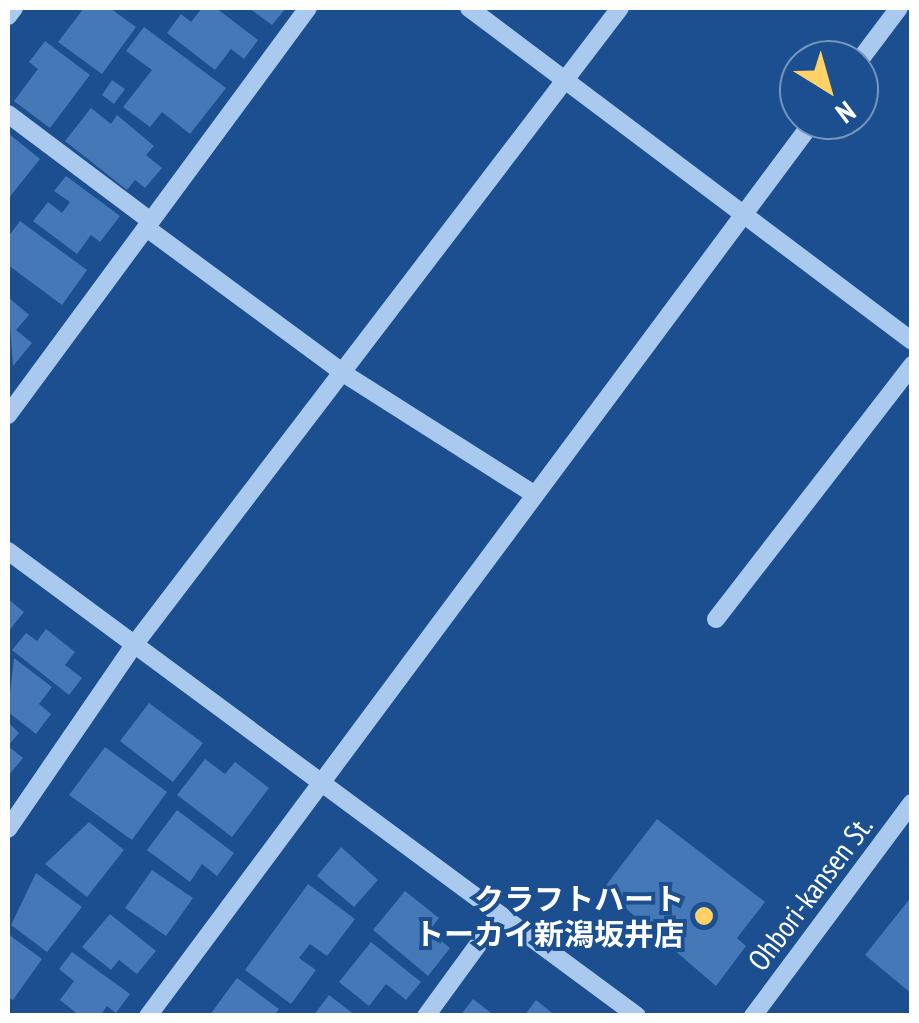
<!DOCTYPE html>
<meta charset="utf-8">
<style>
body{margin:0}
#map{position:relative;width:919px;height:1023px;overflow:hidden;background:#1b4f8f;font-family:"PT Sans Narrow","Noto Sans JP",sans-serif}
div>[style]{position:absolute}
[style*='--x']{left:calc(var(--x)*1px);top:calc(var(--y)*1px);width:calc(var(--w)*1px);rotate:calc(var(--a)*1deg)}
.building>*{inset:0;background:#4478b7}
.minor>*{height:18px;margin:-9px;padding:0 9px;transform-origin:9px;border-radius:9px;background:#a9c9ee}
.dots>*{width:28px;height:28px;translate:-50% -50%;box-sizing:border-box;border:5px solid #1b4f8f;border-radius:50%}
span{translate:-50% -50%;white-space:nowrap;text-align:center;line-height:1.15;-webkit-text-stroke:8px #1b4f8f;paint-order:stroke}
.street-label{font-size:30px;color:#fff}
.poi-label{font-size:30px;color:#fff;font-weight:700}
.right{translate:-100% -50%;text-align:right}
.frame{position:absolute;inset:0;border:10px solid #fff;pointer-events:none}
.north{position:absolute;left:779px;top:40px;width:100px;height:100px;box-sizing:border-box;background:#1b4f8f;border:2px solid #7695bc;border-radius:50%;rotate:143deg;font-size:28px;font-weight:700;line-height:40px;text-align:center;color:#fff}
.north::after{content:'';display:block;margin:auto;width:35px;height:45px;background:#ffd166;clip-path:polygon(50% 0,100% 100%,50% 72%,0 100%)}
</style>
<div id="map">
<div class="building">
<i style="clip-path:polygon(84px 8px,110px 8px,136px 27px,102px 74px,58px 42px)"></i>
<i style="clip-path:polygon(202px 8px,216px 8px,258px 40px,244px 59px,231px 49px,215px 70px,167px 33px,181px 14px,191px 22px)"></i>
<i style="clip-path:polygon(249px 8px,286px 8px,272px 25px)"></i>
<i style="clip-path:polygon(144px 27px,226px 88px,190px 134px,162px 112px,150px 127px,123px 107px,152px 70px,126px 51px)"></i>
<i style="clip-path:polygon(45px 41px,90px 75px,50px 128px,14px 101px,38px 69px,29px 62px)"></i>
<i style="clip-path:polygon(112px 80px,125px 89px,114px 104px,102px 95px)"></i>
<i style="clip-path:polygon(91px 108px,111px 124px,117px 115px,154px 146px,146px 155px,162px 168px,145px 188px,135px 180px,127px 190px,65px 141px)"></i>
<i style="clip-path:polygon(8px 133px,40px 159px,8px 199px)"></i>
<i style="clip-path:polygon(66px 176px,120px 216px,100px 242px,91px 235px,77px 254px,33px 221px,48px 202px,62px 213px,70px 202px,54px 191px)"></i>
<i style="clip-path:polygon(20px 221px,87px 270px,62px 305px,8px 265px,8px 237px)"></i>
<i style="clip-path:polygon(8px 297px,29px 315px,16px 330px,32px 343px,13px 366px)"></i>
<i style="clip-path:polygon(8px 599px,24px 612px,8px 632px)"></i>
<i style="clip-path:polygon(46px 629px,75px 652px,65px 665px,82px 678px,69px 695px,12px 650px,26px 633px,37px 641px)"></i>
<i style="clip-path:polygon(14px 658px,52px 687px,39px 704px,51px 714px,36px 734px,8px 712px)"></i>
<i style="clip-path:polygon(149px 703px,203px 743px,173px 782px,120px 741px)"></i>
<i style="clip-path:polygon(8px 722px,19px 733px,8px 746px,23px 758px,8px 776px)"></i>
<i style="clip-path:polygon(105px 747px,167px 792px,132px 840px,69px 795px)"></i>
<i style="clip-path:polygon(205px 759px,225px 774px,235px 762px,269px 788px,232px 837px,177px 795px)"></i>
<i style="clip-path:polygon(177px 810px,234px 853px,217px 876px,202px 864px,190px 882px,147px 850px)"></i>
<i style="clip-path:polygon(657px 819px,765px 902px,737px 938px,746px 946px,716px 986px,603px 889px)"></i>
<i style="clip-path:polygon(89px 822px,124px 850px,87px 897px,45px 864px)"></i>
<i style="clip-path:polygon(341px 847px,378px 880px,354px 907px,317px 876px)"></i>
<i style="clip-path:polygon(152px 870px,193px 898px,166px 936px,125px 908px)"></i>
<i style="clip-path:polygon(36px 873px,82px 907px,47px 952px,11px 925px)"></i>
<i style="clip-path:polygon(308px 884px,355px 919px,327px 956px,310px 944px,299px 958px,316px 970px,291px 1004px,245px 970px)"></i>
<i style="clip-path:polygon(405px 891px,439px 918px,429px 931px,450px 948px,428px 976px,373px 930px)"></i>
<i style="clip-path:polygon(912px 896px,912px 994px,865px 955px)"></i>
<i style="clip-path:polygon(110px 914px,156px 951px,137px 974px,119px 960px,111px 970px,82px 947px)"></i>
<i style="clip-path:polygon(8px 934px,42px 959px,13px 1000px,8px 997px)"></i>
<i style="clip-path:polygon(371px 942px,421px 982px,406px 1000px,386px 984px,369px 1006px,339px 982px)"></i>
<i style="clip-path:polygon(72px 952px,130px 994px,116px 1013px,107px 1006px,100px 1016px,80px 1016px,60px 1000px,74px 981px,59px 969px)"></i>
<i style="clip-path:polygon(237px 978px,279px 1009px,274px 1016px,209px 1016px)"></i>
<i style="clip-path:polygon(329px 995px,356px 1016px,313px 1016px)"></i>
<i style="clip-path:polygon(473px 999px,495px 1016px,460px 1016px)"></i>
<i style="clip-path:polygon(536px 1000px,556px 1016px,524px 1016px)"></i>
</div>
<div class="minor">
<i style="--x:469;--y:8;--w:554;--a:36.93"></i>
<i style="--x:8;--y:16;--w:10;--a:-53"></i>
<i style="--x:859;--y:61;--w:66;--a:-53"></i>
<i style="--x:8;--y:114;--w:176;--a:36.9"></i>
<i style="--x:148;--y:229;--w:242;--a:36.4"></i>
<i style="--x:343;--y:373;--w:227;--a:32.4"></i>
<i style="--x:8;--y:415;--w:506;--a:-53.61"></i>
<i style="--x:8;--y:551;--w:782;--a:36.47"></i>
<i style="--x:716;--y:619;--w:321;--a:-52.3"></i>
<i style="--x:8;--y:829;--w:223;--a:-55.6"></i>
<i style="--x:134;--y:645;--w:801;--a:-52.66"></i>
<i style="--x:148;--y:1016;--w:1116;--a:-53.38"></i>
<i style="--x:426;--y:1016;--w:124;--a:-53.9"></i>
<i style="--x:753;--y:1016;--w:266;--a:-53.3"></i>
</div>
<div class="dots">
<i style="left:704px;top:916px;background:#ffd166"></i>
</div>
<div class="street-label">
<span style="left:810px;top:893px;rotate:-53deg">Ohbori-kansen St.</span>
</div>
<div class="poi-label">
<span class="right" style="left:684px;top:916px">クラフトハート<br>トーカイ新潟坂井店</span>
</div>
<div class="frame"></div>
<div class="north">N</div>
</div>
